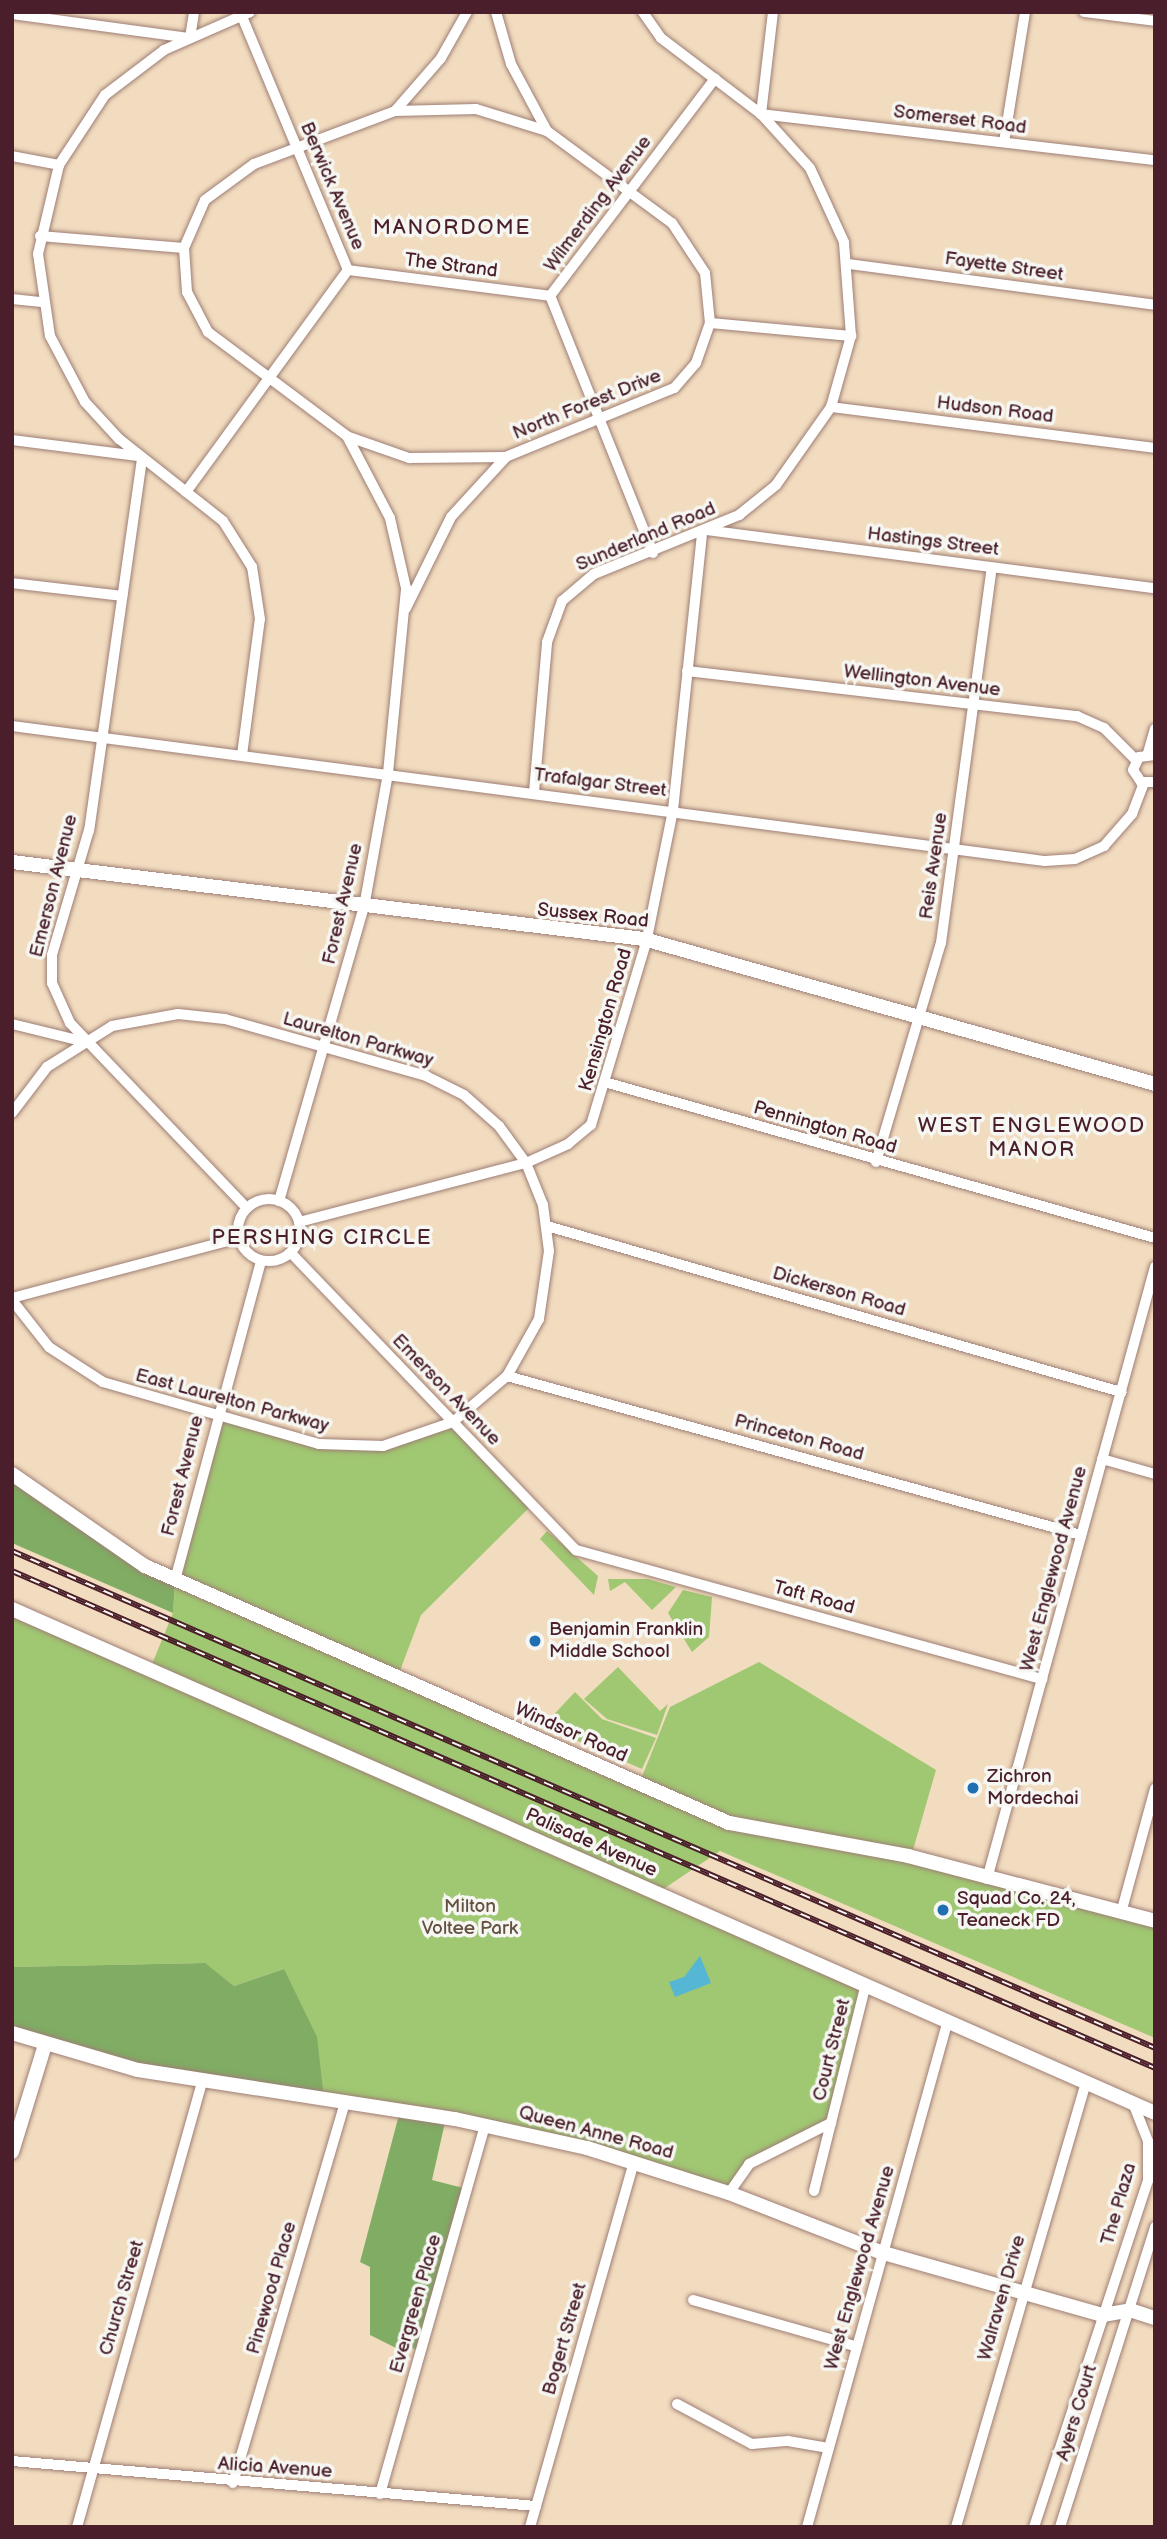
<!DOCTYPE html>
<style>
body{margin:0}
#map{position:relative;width:1167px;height:2539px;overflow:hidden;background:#f2dcbf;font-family:"Balsamiq Sans",sans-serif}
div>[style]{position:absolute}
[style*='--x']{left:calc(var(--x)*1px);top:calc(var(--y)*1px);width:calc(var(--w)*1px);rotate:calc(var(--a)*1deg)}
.green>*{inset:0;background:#a0c772}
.forest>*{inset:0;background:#80ac64}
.water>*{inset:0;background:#55b7d4}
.roads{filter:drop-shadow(0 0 2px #9e7e75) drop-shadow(0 0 2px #9e7e75)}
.minor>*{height:10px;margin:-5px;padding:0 5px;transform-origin:5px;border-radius:5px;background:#fff}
.minor>.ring{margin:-5px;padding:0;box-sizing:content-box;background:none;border:10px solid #fff;border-radius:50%}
.tertiary>*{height:14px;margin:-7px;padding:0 7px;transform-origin:7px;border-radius:7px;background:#fff}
.rail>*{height:6px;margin-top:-3px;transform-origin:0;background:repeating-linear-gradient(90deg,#f6f6f2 0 10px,#4a1f2b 0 20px);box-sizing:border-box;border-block:2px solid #4a1f2b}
.dots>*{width:19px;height:19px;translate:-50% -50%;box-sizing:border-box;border:4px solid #f6f6f2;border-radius:50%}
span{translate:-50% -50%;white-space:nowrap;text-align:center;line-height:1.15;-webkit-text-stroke:7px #f6f6f2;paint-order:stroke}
.street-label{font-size:19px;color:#4a1f2b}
.poi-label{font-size:19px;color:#4a1f2b}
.left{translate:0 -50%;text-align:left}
.park-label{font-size:19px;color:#645140}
.neighbourhood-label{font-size:21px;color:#4a1f2b;letter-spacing:2px}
.frame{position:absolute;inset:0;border:14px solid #4a1f2b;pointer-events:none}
</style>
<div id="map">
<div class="green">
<i style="clip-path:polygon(216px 1415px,319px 1444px,363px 1447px,453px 1422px,532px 1505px,421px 1615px,398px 1676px,639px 1784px,670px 1707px,759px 1662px,936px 1770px,911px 1857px,1155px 1921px,1155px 2038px,720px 1851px,659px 1892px,866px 1984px,831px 2123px,760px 2158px,729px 2193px,634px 2161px,324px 2099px,284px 1969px,234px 1986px,204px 1963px,12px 1967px,12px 1609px,150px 1669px,173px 1613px,175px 1580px)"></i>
<i style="clip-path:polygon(547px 1531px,598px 1576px,594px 1595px,540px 1539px)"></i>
<i style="clip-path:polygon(608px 1579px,648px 1579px,676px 1587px,652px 1610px,625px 1582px,610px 1591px)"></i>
<i style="clip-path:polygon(683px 1590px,712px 1597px,709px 1637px,692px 1652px,668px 1613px)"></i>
<i style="clip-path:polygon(618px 1667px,660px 1711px,668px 1704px,657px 1735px,607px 1719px,584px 1699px)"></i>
<i style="clip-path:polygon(575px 1692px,602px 1719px,656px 1738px,642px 1769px,543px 1726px)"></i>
</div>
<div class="forest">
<i style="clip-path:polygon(12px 1474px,175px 1580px,173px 1613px,12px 1543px)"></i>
<i style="clip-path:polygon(205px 1963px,234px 1986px,284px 1969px,317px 2037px,324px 2099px,138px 2070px,12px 2033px,12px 1967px)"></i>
<i style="clip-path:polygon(400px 2111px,446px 2118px,432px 2180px,467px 2189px,421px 2349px,396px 2348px,370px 2335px,370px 2267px,360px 2262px)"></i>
</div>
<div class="water">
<i style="clip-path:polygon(700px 1956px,711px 1983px,675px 1997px,669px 1982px,684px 1977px)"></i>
</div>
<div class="roads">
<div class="minor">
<i style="--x:496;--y:12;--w:54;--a:73.9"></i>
<i style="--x:511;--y:64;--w:76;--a:61.8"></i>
<i style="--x:773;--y:12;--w:103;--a:96.7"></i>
<i style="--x:761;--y:114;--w:397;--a:6.7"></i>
<i style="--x:1084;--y:12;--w:72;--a:7.2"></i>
<i style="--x:12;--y:14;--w:180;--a:7.7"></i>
<i style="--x:190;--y:38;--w:26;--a:-81"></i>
<i style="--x:395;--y:111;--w:70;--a:-49"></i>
<i style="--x:441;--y:58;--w:53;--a:-60.5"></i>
<i style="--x:1004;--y:142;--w:132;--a:-80.8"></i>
<i style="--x:12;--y:156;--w:48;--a:10.8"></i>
<i style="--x:40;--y:236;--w:144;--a:4.8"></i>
<i style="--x:849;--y:264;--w:309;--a:7.6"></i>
<i style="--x:348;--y:270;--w:204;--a:7.3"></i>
<i style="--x:12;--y:299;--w:30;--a:6"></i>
<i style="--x:710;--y:323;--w:142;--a:5.3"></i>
<i style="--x:831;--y:407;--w:327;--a:7.2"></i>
<i style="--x:349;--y:437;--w:64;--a:19.3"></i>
<i style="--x:409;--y:458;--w:97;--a:-0.6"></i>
<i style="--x:12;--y:440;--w:127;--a:7.2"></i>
<i style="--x:142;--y:459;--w:375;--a:98.1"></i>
<i style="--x:89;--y:830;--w:130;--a:106.5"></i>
<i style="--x:52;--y:955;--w:28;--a:90"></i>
<i style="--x:52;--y:983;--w:44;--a:65.8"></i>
<i style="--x:70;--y:1023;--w:256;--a:46.3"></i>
<i style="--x:186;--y:492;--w:275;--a:-53.9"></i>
<i style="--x:348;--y:270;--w:275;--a:-112.7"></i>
<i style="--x:706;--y:530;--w:453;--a:7.4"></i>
<i style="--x:653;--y:553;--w:277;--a:-111.8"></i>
<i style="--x:550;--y:296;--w:273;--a:-52.8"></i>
<i style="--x:12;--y:583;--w:111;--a:6.7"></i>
<i style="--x:687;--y:671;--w:393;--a:6.6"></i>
<i style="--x:1077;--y:716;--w:30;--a:24"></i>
<i style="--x:1104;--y:728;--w:45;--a:45"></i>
<i style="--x:12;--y:726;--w:1042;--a:7.45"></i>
<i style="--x:1045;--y:861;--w:30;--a:-4"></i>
<i style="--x:1075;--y:859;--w:32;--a:-24"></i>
<i style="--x:1104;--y:846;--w:43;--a:-48.8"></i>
<i style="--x:1132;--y:814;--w:33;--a:-69"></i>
<i style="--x:1148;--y:753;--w:25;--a:-74"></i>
<i style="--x:242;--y:755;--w:137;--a:-82.5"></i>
<i style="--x:260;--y:619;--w:53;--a:-98.7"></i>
<i style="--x:252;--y:567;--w:54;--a:-122.2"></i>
<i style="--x:223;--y:521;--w:132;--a:-141.7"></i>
<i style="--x:119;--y:439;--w:50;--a:-132.6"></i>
<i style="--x:85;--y:402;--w:75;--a:-117.9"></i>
<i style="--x:50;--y:336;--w:83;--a:-98.3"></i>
<i style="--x:38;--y:254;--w:91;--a:-76.7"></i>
<i style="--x:59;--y:165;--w:84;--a:-56.7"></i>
<i style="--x:105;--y:95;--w:74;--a:-37.3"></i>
<i style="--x:164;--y:50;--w:94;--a:-23.8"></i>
<i style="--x:1155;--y:755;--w:16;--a:173"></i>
<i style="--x:1139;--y:757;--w:14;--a:115"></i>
<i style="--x:1133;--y:770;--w:14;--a:56"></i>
<i style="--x:1141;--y:782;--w:14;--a:0"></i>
<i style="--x:534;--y:792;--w:151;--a:-85"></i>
<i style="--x:547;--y:642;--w:44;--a:-69.9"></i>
<i style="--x:562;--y:601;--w:42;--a:-40.2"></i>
<i style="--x:594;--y:574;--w:157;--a:-22.1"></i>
<i style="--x:739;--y:515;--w:48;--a:-39"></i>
<i style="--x:776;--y:485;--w:95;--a:-54.8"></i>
<i style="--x:831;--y:407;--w:74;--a:-74.3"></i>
<i style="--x:851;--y:336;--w:94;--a:-94.3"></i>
<i style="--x:844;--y:242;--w:81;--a:-114.7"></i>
<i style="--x:810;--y:168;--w:73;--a:-132.2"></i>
<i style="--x:761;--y:114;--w:126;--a:-142.8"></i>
<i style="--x:661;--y:38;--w:32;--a:-125"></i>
<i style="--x:12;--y:1024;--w:71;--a:13.8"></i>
<i style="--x:608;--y:1083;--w:569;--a:15.82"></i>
<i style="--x:12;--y:1113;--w:58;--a:-52.7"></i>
<i style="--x:47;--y:1067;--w:77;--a:-32.2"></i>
<i style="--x:112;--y:1026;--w:67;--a:-10.3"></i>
<i style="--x:178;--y:1014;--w:47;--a:6.1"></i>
<i style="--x:225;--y:1019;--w:209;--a:15.8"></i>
<i style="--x:426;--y:1076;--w:42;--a:26.6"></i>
<i style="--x:464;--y:1095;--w:47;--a:41.5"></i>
<i style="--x:499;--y:1126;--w:46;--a:53.9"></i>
<i style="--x:526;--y:1163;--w:45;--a:68"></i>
<i style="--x:543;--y:1205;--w:46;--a:82.6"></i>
<i style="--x:549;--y:1251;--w:69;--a:98.4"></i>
<i style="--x:539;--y:1319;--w:65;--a:119.3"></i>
<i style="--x:507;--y:1376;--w:71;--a:139.6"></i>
<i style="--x:453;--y:1422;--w:74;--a:161.1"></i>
<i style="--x:383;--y:1446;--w:64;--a:-178.2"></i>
<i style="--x:319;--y:1444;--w:225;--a:-164"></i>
<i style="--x:103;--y:1382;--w:64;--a:-147.1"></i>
<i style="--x:49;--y:1347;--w:60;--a:-128.2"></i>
<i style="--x:876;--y:1162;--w:228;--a:-73.5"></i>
<i style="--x:941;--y:943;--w:379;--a:-82.3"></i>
<i class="ring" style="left:238px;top:1199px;width:52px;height:52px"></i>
<i style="--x:279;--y:1201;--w:306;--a:-73.9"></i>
<i style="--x:364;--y:907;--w:136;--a:-79.8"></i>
<i style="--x:388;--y:773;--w:186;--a:-84.4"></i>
<i style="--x:406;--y:588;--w:72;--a:-102.9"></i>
<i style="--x:390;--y:518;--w:93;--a:-117.7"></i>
<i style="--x:347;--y:436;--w:174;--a:-143.2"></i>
<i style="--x:208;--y:332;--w:45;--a:-117.7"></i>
<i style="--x:187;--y:292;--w:44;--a:-93.9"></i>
<i style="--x:184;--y:248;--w:52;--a:-66.4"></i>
<i style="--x:205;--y:200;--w:61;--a:-36.3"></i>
<i style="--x:254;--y:164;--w:151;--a:-20.6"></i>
<i style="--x:395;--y:111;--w:81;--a:-1.4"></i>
<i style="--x:476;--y:109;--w:74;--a:17.2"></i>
<i style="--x:547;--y:131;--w:155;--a:36.4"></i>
<i style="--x:672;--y:223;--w:60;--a:56.6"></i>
<i style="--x:705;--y:273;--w:50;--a:84.3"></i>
<i style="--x:710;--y:323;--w:42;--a:109.3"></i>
<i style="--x:696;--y:363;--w:33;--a:131"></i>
<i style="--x:674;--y:388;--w:182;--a:157.7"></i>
<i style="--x:506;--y:457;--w:81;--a:132.5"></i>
<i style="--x:451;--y:517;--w:102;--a:116.3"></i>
<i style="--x:299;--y:1222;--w:235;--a:-14.6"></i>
<i style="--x:526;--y:1163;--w:46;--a:-24.3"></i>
<i style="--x:568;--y:1144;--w:30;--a:-40"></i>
<i style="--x:591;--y:1125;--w:190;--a:-73.2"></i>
<i style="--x:646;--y:943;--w:136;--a:-78.5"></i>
<i style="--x:673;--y:810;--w:280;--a:-84"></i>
<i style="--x:547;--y:1226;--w:598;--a:16.13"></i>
<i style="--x:291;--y:1253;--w:412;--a:46.2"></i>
<i style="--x:576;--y:1550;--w:484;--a:15.5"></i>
<i style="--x:12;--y:1298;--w:235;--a:-14.8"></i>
<i style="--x:507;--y:1376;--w:596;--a:15.48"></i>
<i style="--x:1102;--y:1459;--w:55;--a:15.8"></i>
<i style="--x:175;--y:1580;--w:330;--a:-74.9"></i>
<i style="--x:987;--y:1879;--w:635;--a:-74.65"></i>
<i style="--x:1121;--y:1913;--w:129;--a:-74.7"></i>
<i style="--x:814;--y:2191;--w:70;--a:-76"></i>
<i style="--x:729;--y:2193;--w:35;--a:-55"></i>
<i style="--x:749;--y:2164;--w:92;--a:-26.6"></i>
<i style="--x:831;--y:2123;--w:143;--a:-75.9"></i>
<i style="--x:693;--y:2300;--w:168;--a:15.9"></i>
<i style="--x:677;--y:2404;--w:85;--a:28.1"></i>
<i style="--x:752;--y:2444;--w:36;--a:-5"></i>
<i style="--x:788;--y:2441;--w:41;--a:9.9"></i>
<i style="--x:12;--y:2461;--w:526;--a:4.91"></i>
<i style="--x:233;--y:2483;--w:397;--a:-73.6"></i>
<i style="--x:380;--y:2494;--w:384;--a:-74.1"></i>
<i style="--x:77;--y:2527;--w:464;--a:-74.3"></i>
<i style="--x:530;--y:2527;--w:380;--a:-74.1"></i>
<i style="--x:807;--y:2527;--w:526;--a:-74.46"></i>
<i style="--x:956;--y:2527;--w:464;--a:-73.7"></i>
<i style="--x:1034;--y:2527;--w:364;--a:-71.8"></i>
<i style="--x:1148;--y:2181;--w:40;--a:-90"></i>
<i style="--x:1148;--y:2141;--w:41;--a:-111.5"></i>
<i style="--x:1060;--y:2527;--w:315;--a:-72.4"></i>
</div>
<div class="tertiary">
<i style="--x:12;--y:862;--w:637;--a:6.95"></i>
<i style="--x:644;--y:939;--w:531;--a:15.84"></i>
<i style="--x:12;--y:1474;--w:162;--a:34.7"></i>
<i style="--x:145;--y:1566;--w:638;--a:23.75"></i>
<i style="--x:729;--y:1823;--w:182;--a:10.4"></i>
<i style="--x:908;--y:1856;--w:255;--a:14.7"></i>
<i style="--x:12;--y:1609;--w:1249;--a:23.79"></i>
<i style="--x:12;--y:2033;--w:131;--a:16.4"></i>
<i style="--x:138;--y:2070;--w:321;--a:8.8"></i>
<i style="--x:455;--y:2119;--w:135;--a:12.4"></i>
<i style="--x:587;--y:2148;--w:149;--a:17.6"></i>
<i style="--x:729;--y:2193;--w:162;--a:21.3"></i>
<i style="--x:880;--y:2252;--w:232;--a:15.8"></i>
<i style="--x:1103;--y:2315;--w:27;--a:-10"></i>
<i style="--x:1130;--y:2310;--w:26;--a:18"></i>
<i style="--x:12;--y:2152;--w:112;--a:-72.9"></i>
</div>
</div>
<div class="rail">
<i style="--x:12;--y:1551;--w:1246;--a:23.5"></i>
<i style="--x:12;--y:1571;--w:1246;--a:23.5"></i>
</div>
<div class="dots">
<i style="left:535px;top:1641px;background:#1f6fb2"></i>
<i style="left:973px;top:1788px;background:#1f6fb2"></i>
<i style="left:943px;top:1910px;background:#1f6fb2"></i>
</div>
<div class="street-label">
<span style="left:960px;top:120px;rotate:7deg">Somerset Road</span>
<span style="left:332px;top:186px;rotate:67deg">Berwick Avenue</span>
<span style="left:598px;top:204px;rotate:-53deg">Wilmerding Avenue</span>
<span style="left:451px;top:266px;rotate:7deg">The Strand</span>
<span style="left:1004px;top:267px;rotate:8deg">Fayette Street</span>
<span style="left:587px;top:405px;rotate:-22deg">North Forest Drive</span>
<span style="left:995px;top:410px;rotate:7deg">Hudson Road</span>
<span style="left:646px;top:537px;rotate:-23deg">Sunderland Road</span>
<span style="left:933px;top:542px;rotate:7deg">Hastings Street</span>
<span style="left:922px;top:681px;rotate:7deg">Wellington Avenue</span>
<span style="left:600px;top:783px;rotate:7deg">Trafalgar Street</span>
<span style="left:934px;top:866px;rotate:-82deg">Reis Avenue</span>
<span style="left:54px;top:886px;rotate:-76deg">Emerson Avenue</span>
<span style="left:343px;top:904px;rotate:-77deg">Forest Avenue</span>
<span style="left:593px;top:916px;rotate:6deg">Sussex Road</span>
<span style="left:606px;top:1020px;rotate:-74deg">Kensington Road</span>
<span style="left:358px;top:1040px;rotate:16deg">Laurelton Parkway</span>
<span style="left:825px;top:1128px;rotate:16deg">Pennington Road</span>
<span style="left:839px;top:1292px;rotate:16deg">Dickerson Road</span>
<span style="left:446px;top:1390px;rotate:46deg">Emerson Avenue</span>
<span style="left:232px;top:1401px;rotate:15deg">East Laurelton Parkway</span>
<span style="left:799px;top:1438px;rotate:15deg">Princeton Road</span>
<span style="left:183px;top:1476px;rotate:-76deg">Forest Avenue</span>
<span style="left:1054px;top:1569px;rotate:-75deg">West Englewood Avenue</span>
<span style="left:814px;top:1598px;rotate:15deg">Taft Road</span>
<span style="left:571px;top:1733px;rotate:24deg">Windsor Road</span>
<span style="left:591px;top:1843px;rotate:24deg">Palisade Avenue</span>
<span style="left:832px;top:2050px;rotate:-76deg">Court Street</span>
<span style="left:596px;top:2133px;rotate:15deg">Queen Anne Road</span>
<span style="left:1119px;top:2204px;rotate:-74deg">The Plaza</span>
<span style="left:860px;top:2268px;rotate:-74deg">West Englewood Avenue</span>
<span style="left:272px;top:2288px;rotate:-74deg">Pinewood Place</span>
<span style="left:122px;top:2298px;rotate:-74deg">Church Street</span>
<span style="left:1002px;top:2298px;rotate:-74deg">Walraven Drive</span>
<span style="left:416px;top:2304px;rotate:-74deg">Evergreen Place</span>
<span style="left:565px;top:2339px;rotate:-74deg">Bogert Street</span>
<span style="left:1077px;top:2413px;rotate:-73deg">Ayers Court</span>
<span style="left:275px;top:2468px;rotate:4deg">Alicia Avenue</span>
</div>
<div class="poi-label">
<span class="left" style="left:549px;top:1641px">Benjamin Franklin<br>Middle School</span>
<span class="left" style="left:987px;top:1788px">Zichron<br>Mordechai</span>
<span class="left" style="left:957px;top:1910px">Squad Co. 24,<br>Teaneck FD</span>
</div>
<div class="park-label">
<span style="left:470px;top:1918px">Milton<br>Voltee Park</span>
</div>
<div class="neighbourhood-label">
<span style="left:452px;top:228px">MANORDOME</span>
<span style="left:1032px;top:1138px">WEST ENGLEWOOD<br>MANOR</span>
<span style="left:322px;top:1238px">PERSHING CIRCLE</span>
</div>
<div class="frame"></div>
</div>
